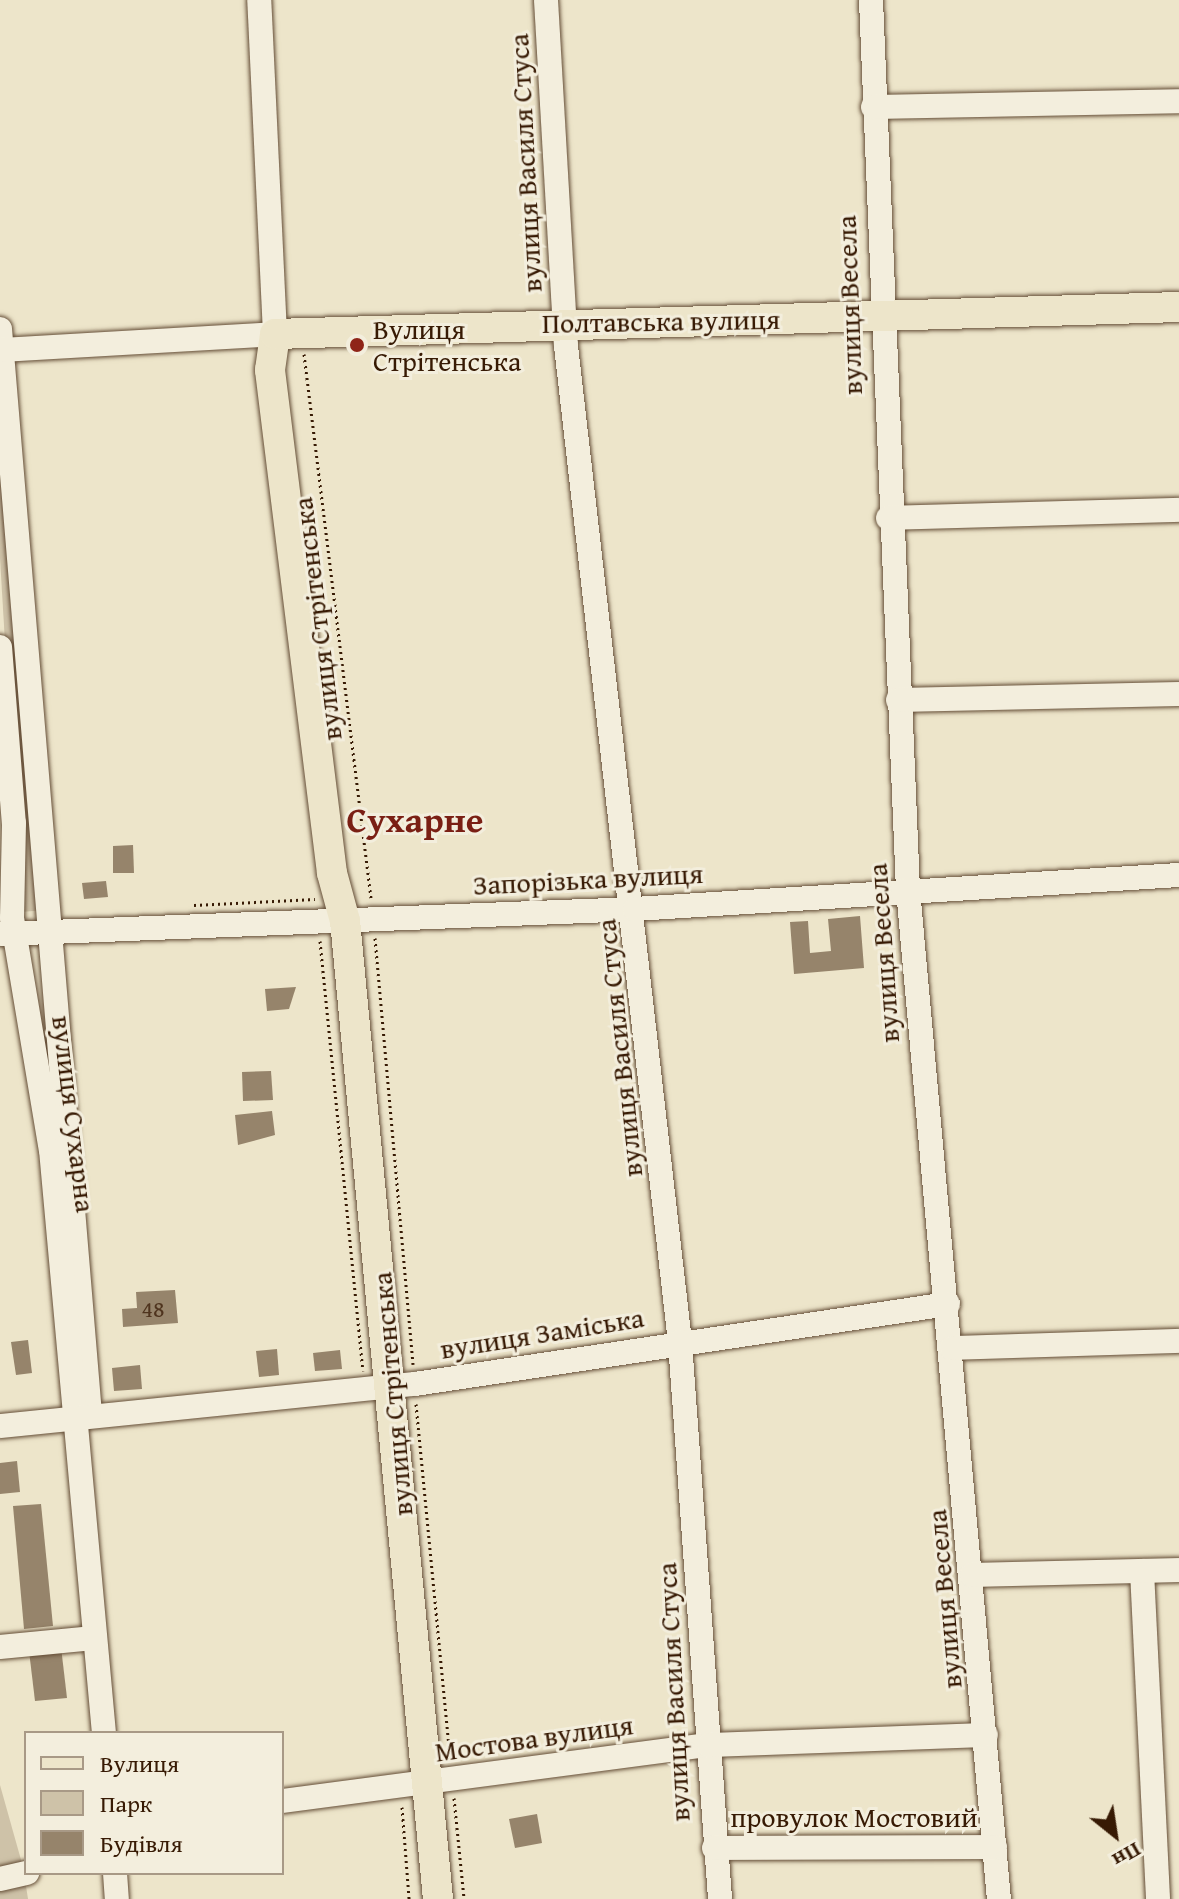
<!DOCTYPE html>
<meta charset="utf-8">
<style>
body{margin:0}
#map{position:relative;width:1179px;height:1899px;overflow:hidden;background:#ede5ca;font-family:"Gentium Book Plus",serif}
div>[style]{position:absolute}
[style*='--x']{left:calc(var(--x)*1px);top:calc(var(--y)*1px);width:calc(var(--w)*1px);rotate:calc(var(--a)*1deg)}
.green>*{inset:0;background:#cec2a8}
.building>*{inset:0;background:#96846b}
.path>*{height:3px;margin-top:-1.5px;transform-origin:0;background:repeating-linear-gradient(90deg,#371a04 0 2px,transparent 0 6px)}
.roads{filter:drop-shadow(0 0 2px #644d36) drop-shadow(0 0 2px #644d36)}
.minor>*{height:24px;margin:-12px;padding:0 12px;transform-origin:12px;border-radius:12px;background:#f3eedd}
.major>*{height:30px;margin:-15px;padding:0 15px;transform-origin:15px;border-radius:15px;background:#ede5ca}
.dots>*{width:22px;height:22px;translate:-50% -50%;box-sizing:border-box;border:4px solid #f3eedd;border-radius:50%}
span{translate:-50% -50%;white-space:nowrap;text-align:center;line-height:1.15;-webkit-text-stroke:6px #f3eedd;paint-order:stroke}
.number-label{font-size:24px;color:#4f341e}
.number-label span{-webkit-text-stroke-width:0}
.street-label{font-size:28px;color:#371a04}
.poi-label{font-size:28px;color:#371a04}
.left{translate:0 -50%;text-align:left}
.district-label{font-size:36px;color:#7a1f14;font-weight:700}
.legend{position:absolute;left:24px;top:1731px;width:260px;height:144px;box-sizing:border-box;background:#f3eedd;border:2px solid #a89986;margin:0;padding:10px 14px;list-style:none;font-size:24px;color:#371a04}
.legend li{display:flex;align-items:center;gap:16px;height:40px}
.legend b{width:40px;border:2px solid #a89986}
.north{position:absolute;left:1075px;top:1795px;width:80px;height:80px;-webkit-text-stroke:6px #f3eedd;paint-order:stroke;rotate:150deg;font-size:22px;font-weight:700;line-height:32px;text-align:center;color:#371a04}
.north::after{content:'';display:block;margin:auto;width:28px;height:36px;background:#371a04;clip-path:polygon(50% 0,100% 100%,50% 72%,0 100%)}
</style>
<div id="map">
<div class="green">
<i style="clip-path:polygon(0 433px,46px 910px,21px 912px,0 558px)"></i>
<i style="clip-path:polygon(0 1785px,23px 1867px,28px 1899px,0 1899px)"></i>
</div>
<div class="building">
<i style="clip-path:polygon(133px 845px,134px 873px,113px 873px,113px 846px)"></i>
<i style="clip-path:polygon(106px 881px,108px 897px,84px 899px,82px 883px)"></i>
<i style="clip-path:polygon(860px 916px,864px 968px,794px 974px,790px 922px,808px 921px,810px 953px,831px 951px,828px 919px)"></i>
<i style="clip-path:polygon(296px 987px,289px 1009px,267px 1011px,265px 989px)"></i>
<i style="clip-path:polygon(271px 1071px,273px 1100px,243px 1101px,242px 1072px)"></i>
<i style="clip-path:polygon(272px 1111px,275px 1135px,238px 1145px,235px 1115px)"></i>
<i style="clip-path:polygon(175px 1290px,178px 1323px,123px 1327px,122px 1309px,137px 1308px,136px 1292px)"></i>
<i style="clip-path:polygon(28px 1340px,32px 1373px,16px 1375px,11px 1342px)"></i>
<i style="clip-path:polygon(277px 1349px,279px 1375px,259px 1377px,256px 1351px)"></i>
<i style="clip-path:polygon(340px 1350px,342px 1369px,315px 1371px,313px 1353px)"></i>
<i style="clip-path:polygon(140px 1365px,142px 1389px,114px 1391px,112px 1368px)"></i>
<i style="clip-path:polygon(17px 1461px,20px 1492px,0 1494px,0 1463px)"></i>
<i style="clip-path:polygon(41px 1504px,53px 1626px,24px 1629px,13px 1506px)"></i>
<i style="clip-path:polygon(61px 1647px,67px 1698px,35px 1701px,29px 1651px)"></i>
<i style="clip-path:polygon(537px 1814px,542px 1843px,515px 1848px,509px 1819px)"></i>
</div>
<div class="path">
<i style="--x:304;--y:354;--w:548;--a:82.98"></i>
<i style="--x:194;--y:905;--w:121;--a:-2.8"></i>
<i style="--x:375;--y:938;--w:428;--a:84.9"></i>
<i style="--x:320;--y:941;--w:432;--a:84.3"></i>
<i style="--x:416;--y:1404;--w:357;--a:84.5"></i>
<i style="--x:454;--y:1798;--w:101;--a:84.3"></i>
<i style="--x:402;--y:1807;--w:92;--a:85.6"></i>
</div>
<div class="roads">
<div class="minor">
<i style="--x:546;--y:0;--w:347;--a:86.7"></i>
<i style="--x:566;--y:346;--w:1003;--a:83.47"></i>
<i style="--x:680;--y:1342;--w:558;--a:85.89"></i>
<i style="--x:871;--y:0;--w:891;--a:87.62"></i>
<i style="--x:908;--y:890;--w:1013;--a:84.85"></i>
<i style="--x:873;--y:107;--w:306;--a:-1.1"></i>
<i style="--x:0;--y:329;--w:1090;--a:85.26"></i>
<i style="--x:0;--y:350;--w:275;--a:-3.3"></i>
<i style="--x:275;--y:334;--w:334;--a:-92.7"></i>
<i style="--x:888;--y:518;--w:291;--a:-1.6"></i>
<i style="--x:0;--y:647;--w:177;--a:85.5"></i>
<i style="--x:14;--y:823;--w:95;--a:91.2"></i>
<i style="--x:12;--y:918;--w:235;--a:80.5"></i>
<i style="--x:51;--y:1150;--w:585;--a:84.81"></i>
<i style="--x:898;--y:700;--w:281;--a:-1.2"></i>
<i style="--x:0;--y:934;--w:635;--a:-2.25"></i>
<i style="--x:635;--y:909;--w:545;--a:-3.58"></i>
<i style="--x:952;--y:1348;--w:227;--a:-1.8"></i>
<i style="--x:0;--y:1426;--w:417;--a:-5.8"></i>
<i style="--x:415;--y:1384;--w:539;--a:-8.54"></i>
<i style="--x:1142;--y:1571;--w:328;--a:87.2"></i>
<i style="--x:972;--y:1575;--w:207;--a:-1.4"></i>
<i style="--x:0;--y:1647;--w:94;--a:-5.5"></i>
<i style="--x:282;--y:1801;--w:431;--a:-7.5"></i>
<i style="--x:709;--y:1745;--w:277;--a:-2.1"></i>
<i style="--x:714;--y:1848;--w:281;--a:-0.2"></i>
<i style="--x:115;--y:1873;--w:26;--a:86"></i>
<i style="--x:0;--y:1879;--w:28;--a:-13"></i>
</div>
<div class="major">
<i style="--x:438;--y:1899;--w:982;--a:-95.43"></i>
<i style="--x:345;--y:921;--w:50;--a:-105.2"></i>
<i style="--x:332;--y:873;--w:507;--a:-97.03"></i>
<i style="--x:270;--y:370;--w:36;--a:-82"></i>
<i style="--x:275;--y:334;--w:904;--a:-1.71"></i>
</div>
</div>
<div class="dots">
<i style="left:357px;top:345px;background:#8f2418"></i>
</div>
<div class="number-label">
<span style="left:153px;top:1309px">48</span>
</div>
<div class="street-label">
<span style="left:525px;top:163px;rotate:-93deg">вулиця Василя Стуса</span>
<span style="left:849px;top:305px;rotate:-92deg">вулиця Весела</span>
<span style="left:661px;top:321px;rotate:-1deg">Полтавська вулиця</span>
<span style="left:317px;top:619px;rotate:-97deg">вулиця Стрітенська</span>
<span style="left:588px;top:879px;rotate:-3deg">Запорізька вулиця</span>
<span style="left:883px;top:953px;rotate:-94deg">вулиця Весела</span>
<span style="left:619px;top:1048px;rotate:-96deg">вулиця Василя Стуса</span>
<span style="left:74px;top:1114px;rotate:83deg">вулиця Сухарна</span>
<span style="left:542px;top:1333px;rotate:-9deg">вулиця Заміська</span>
<span style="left:392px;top:1394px;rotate:-95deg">вулиця Стрітенська</span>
<span style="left:944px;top:1599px;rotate:-95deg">вулиця Весела</span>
<span style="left:673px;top:1692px;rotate:-93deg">вулиця Василя Стуса</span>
<span style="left:534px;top:1738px;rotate:-8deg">Мостова вулиця</span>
<span style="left:854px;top:1817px">провулок Мостовий</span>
</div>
<div class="poi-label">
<span class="left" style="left:373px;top:345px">Вулиця<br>Стрітенська</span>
</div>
<div class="district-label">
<span style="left:415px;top:819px">Сухарне</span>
</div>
<ul class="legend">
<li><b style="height:10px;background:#ede5ca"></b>Вулиця</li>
<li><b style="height:22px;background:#cec2a8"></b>Парк</li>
<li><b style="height:22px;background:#96846b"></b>Будівля</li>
</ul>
<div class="north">Пн</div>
</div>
